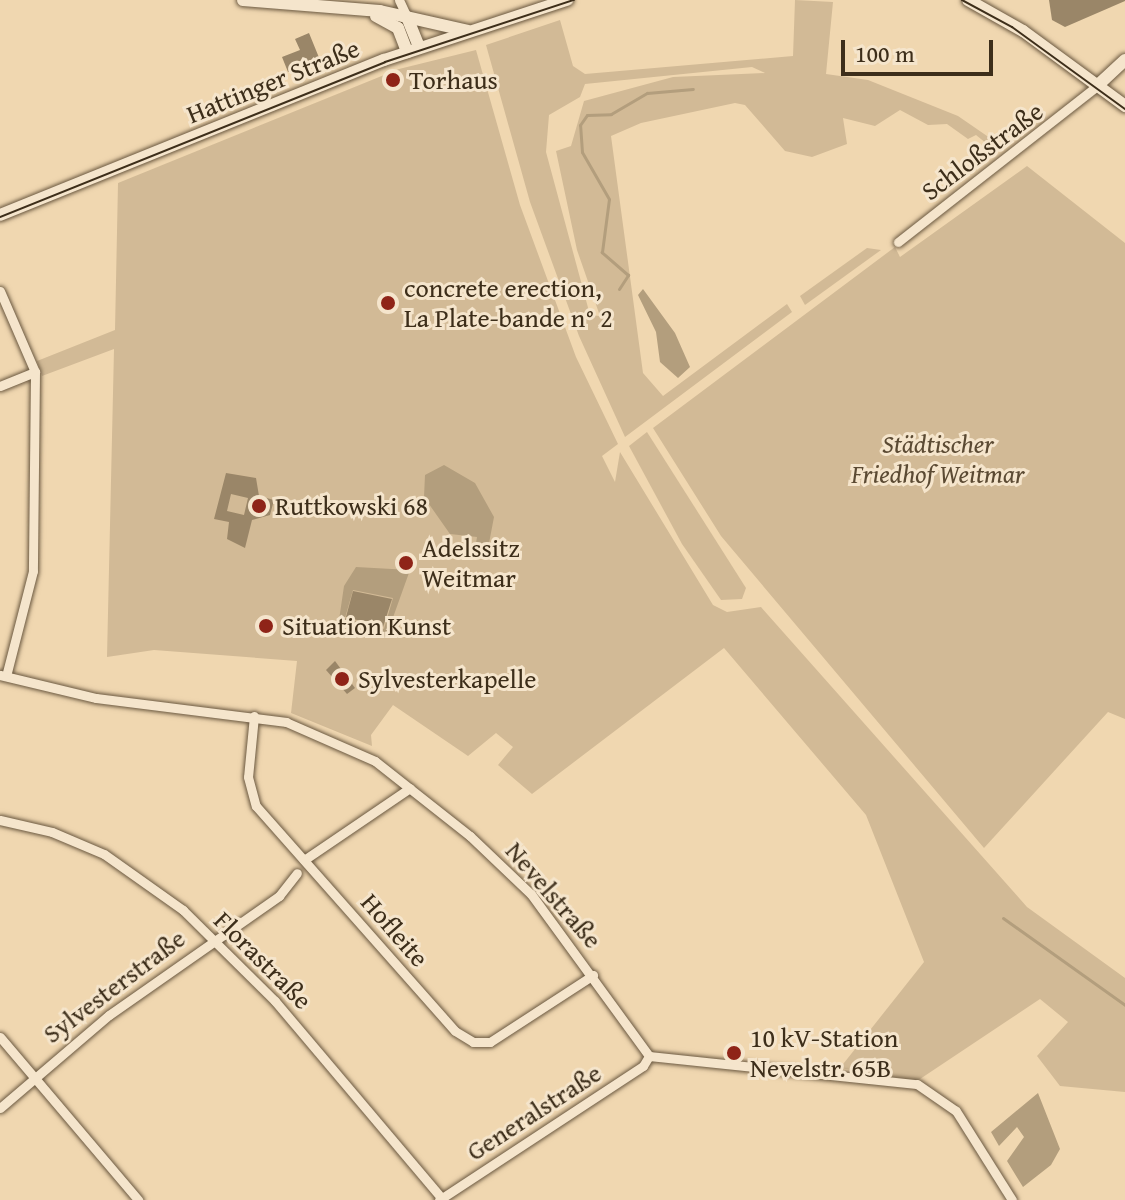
<!DOCTYPE html>
<meta charset="utf-8">
<style>
body{margin:0}
#map{position:relative;width:1125px;height:1200px;overflow:hidden;background:#f0d7b0;font-family:"Gentium Book Plus",serif}
div>[style]{position:absolute}
[style*='--x']{left:calc(var(--x)*1px);top:calc(var(--y)*1px);width:calc(var(--w)*1px);rotate:calc(var(--a)*1deg)}
.green>*{inset:0;background:#d2ba96}
.water>*{inset:0;background:#b39e7d}
.stream>*{height:3px;margin:-1.5px;padding:0 1.5px;transform-origin:1.5px;border-radius:1.5px;background:#b39e7d}
.building>*{inset:0;background:#9a8668}
.roads{filter:drop-shadow(0 0 2px #6a5840) drop-shadow(0 0 2px #6a5840)}
.minor>*{height:9px;margin:-4.5px;padding:0 4.5px;transform-origin:4.5px;border-radius:4.5px;background:#f5e5cc}
.secondary>*{height:12px;margin:-6px;padding:0 6px;transform-origin:6px;border-radius:6px;background:#f5e5cc}
.tram>*{height:2px;margin:-1px;padding:0 1px;transform-origin:1px;border-radius:1px;background:#3d2e1a}
.dots>*{width:22px;height:22px;translate:-50% -50%;box-sizing:border-box;border:4px solid #f5e5cc;border-radius:50%}
span{translate:-50% -50%;white-space:nowrap;text-align:center;line-height:1.15;-webkit-text-stroke:6px #f5e5cc;paint-order:stroke}
.poi-label{font-size:26px;color:#3d2e1a}
.left{translate:0 -50%;text-align:left}
.street-label{font-size:26px;color:#3d2e1a}
.park-label{font-size:26px;color:#5b4a33;font-style:italic}
.scale{position:absolute;left:841px;top:40px;width:152px;height:36px;box-sizing:border-box;border:4px solid #3d2e1a;border-top:0;padding-left:10px;font-size:24px;line-height:28px;white-space:nowrap;color:#3d2e1a;-webkit-text-stroke:6px #f5e5cc;paint-order:stroke}
</style>
<div id="map">
<div class="green">
<i style="clip-path:polygon(evenodd,795px 0,833px 2px,826px 74px,868px 80px,958px 116px,1003px 147px,997px 152px,976px 135px,968px 139px,947px 124px,928px 125px,900px 110px,875px 126px,843px 118px,847px 144px,812px 157px,785px 151px,745px 105px,735px 103px,641px 123px,611px 136px,643px 373px,663px 396px,787px 304px,792px 312px,625px 437px,579px 336px,530px 202px,486px 45px,560px 20px,573px 66px,585px 74px,793px 56px,795px 0,752px 67px,765px 73px,673px 77px,584px 101px,571px 146px,556px 151px,577px 250px,600px 316px,590px 315px,546px 152px,549px 115px,580px 97px,585px 84px,752px 67px)"></i>
<i style="clip-path:polygon(476px 50px,520px 205px,576px 357px,618px 444px,602px 456px,615px 482px,620px 452px,713px 605px,727px 612px,761px 607px,1027px 907px,1125px 978px,1125px 1092px,1060px 1086px,1037px 1056px,1068px 1022px,1040px 999px,917px 1081px,840px 1068px,924px 962px,866px 815px,724px 648px,532px 794px,498px 765px,513px 747px,496px 733px,468px 756px,393px 705px,371px 735px,372px 746px,291px 713px,297px 661px,154px 650px,107px 657px,114px 349px,42px 376px,37px 361px,115px 330px,118px 183px,399px 69px)"></i>
<i style="clip-path:polygon(1027px 166px,1125px 243px,1125px 719px,1108px 712px,984px 848px,721px 536px,653px 428px,895px 247px,900px 257px)"></i>
<i style="clip-path:polygon(867px 248px,881px 250px,805px 305px,800px 296px)"></i>
<i style="clip-path:polygon(647px 432px,746px 588px,742px 599px,721px 600px,682px 544px,629px 446px)"></i>
</div>
<div class="water">
<i style="clip-path:polygon(643px 289px,675px 333px,690px 367px,678px 378px,660px 362px,656px 332px,638px 295px)"></i>
<i style="clip-path:polygon(444px 465px,475px 483px,494px 517px,486px 559px,474px 556px,477px 537px,450px 534px,424px 497px,425px 475px)"></i>
<i style="clip-path:polygon(evenodd,356px 567px,410px 570px,386px 637px,339px 620px,344px 586px,356px 567px,353px 590px,393px 598px,384px 629px,345px 618px,353px 590px)"></i>
<i style="clip-path:polygon(1038px 1093px,1060px 1149px,1051px 1165px,1023px 1187px,1007px 1161px,1024px 1137px,1017px 1127px,999px 1146px,991px 1132px)"></i>
</div>
<div class="stream">
<i style="--x:619;--y:289;--w:17;--a:-57"></i>
<i style="--x:628;--y:275;--w:35;--a:-139"></i>
<i style="--x:602;--y:252;--w:53;--a:-82.5"></i>
<i style="--x:609;--y:199;--w:54;--a:-119.9"></i>
<i style="--x:582;--y:152;--w:27;--a:-94"></i>
<i style="--x:580;--y:125;--w:12;--a:-55"></i>
<i style="--x:587;--y:115;--w:24;--a:-2"></i>
<i style="--x:611;--y:114;--w:42;--a:-30.3"></i>
<i style="--x:647;--y:93;--w:46;--a:-5"></i>
<i style="--x:1003;--y:918;--w:150;--a:35.5"></i>
</div>
<div class="building">
<i style="clip-path:polygon(1049px 0,1125px 0,1125px 1px,1065px 27px,1052px 20px)"></i>
<i style="clip-path:polygon(309px 33px,320px 60px,288px 72px,282px 57px,300px 50px,295px 39px)"></i>
<i style="clip-path:polygon(evenodd,226px 473px,256px 478px,259px 496px,274px 500px,270px 515px,252px 520px,245px 548px,227px 539px,229px 522px,214px 519px,226px 473px,231px 494px,248px 498px,244px 515px,227px 511px,231px 494px)"></i>
<i style="clip-path:polygon(353px 591px,392px 599px,383px 627px,346px 617px)"></i>
<i style="clip-path:polygon(335px 661px,355px 688px,347px 694px,326px 670px)"></i>
</div>
<div class="roads">
<div class="minor">
<i style="--x:399;--y:0;--w:19;--a:65"></i>
<i style="--x:898;--y:242;--w:253;--a:-38.1"></i>
<i style="--x:0;--y:291;--w:88;--a:66.6"></i>
<i style="--x:35;--y:372;--w:199;--a:90.6"></i>
<i style="--x:33;--y:571;--w:108;--a:104.4"></i>
<i style="--x:0;--y:386;--w:38;--a:-22"></i>
<i style="--x:0;--y:675;--w:99;--a:13.5"></i>
<i style="--x:96;--y:698;--w:192;--a:7.2"></i>
<i style="--x:286;--y:722;--w:97;--a:23.7"></i>
<i style="--x:375;--y:761;--w:121;--a:38.3"></i>
<i style="--x:470;--y:836;--w:84;--a:43.6"></i>
<i style="--x:531;--y:894;--w:200;--a:53.9"></i>
<i style="--x:254;--y:716;--w:61;--a:95.6"></i>
<i style="--x:248;--y:777;--w:30;--a:75"></i>
<i style="--x:256;--y:806;--w:300;--a:48.5"></i>
<i style="--x:455;--y:1031;--w:21;--a:31"></i>
<i style="--x:473;--y:1042;--w:17;--a:0"></i>
<i style="--x:490;--y:1042;--w:123;--a:-33"></i>
<i style="--x:0;--y:820;--w:53;--a:13"></i>
<i style="--x:52;--y:832;--w:56;--a:22.9"></i>
<i style="--x:104;--y:854;--w:97;--a:35.3"></i>
<i style="--x:183;--y:910;--w:129;--a:44.7"></i>
<i style="--x:275;--y:1001;--w:260;--a:49.8"></i>
<i style="--x:304;--y:860;--w:128;--a:-34.2"></i>
<i style="--x:0;--y:1037;--w:214;--a:49.7"></i>
<i style="--x:649;--y:1056;--w:269;--a:6"></i>
<i style="--x:917;--y:1084;--w:47;--a:34.7"></i>
<i style="--x:956;--y:1111;--w:105;--a:57.8"></i>
<i style="--x:0;--y:1108;--w:143;--a:-40.5"></i>
<i style="--x:109;--y:1015;--w:208;--a:-35"></i>
<i style="--x:279;--y:896;--w:29;--a:-52"></i>
<i style="--x:439;--y:1200;--w:244;--a:-33.3"></i>
<i style="--x:643;--y:1066;--w:12;--a:-59"></i>
</div>
<div class="secondary">
<i style="--x:243;--y:0;--w:137;--a:4.6"></i>
<i style="--x:380;--y:11;--w:90;--a:12.8"></i>
<i style="--x:968;--y:0;--w:63;--a:29.4"></i>
<i style="--x:1023;--y:31;--w:127;--a:36.3"></i>
<i style="--x:376;--y:16;--w:25;--a:29"></i>
<i style="--x:398;--y:28;--w:26;--a:69"></i>
<i style="--x:407;--y:17;--w:32;--a:68"></i>
<i style="--x:1097;--y:86;--w:38;--a:-43"></i>
<i style="--x:0;--y:215;--w:414;--a:-22"></i>
<i style="--x:384;--y:60;--w:193;--a:-18.2"></i>
</div>
</div>
<div class="tram">
<i style="--x:962;--y:0;--w:57;--a:28.4"></i>
<i style="--x:1012;--y:27;--w:140;--a:36"></i>
<i style="--x:0;--y:217;--w:415;--a:-21.9"></i>
<i style="--x:385;--y:62;--w:199;--a:-18.2"></i>
</div>
<div class="dots">
<i style="left:393px;top:80px;background:#8f2418"></i>
<i style="left:388px;top:303px;background:#8f2418"></i>
<i style="left:259px;top:506px;background:#8f2418"></i>
<i style="left:406px;top:563px;background:#8f2418"></i>
<i style="left:266px;top:626px;background:#8f2418"></i>
<i style="left:342px;top:679px;background:#8f2418"></i>
<i style="left:734px;top:1053px;background:#8f2418"></i>
</div>
<div class="poi-label">
<span class="left" style="left:409px;top:80px">Torhaus</span>
<span class="left" style="left:404px;top:303px">concrete erection,<br>La Plate-bande n° 2</span>
<span class="left" style="left:275px;top:506px">Ruttkowski 68</span>
<span class="left" style="left:422px;top:563px">Adelssitz<br>Weitmar</span>
<span class="left" style="left:282px;top:626px">Situation Kunst</span>
<span class="left" style="left:358px;top:679px">Sylvesterkapelle</span>
<span class="left" style="left:750px;top:1053px">10 kV-Station<br>Nevelstr. 65B</span>
</div>
<div class="street-label">
<span style="left:273px;top:81px;rotate:-22deg">Hattinger Straße</span>
<span style="left:982px;top:151px;rotate:-37deg">Schloßstraße</span>
<span style="left:554px;top:895px;rotate:49deg">Nevelstraße</span>
<span style="left:395px;top:930px;rotate:49deg">Hofleite</span>
<span style="left:263px;top:960px;rotate:45deg">Florastraße</span>
<span style="left:114px;top:986px;rotate:-37deg">Sylvesterstraße</span>
<span style="left:534px;top:1112px;rotate:-33deg">Generalstraße</span>
</div>
<div class="park-label">
<span style="left:938px;top:459px">Städtischer<br>Friedhof Weitmar</span>
</div>
<div class="scale">100 m</div>
</div>
